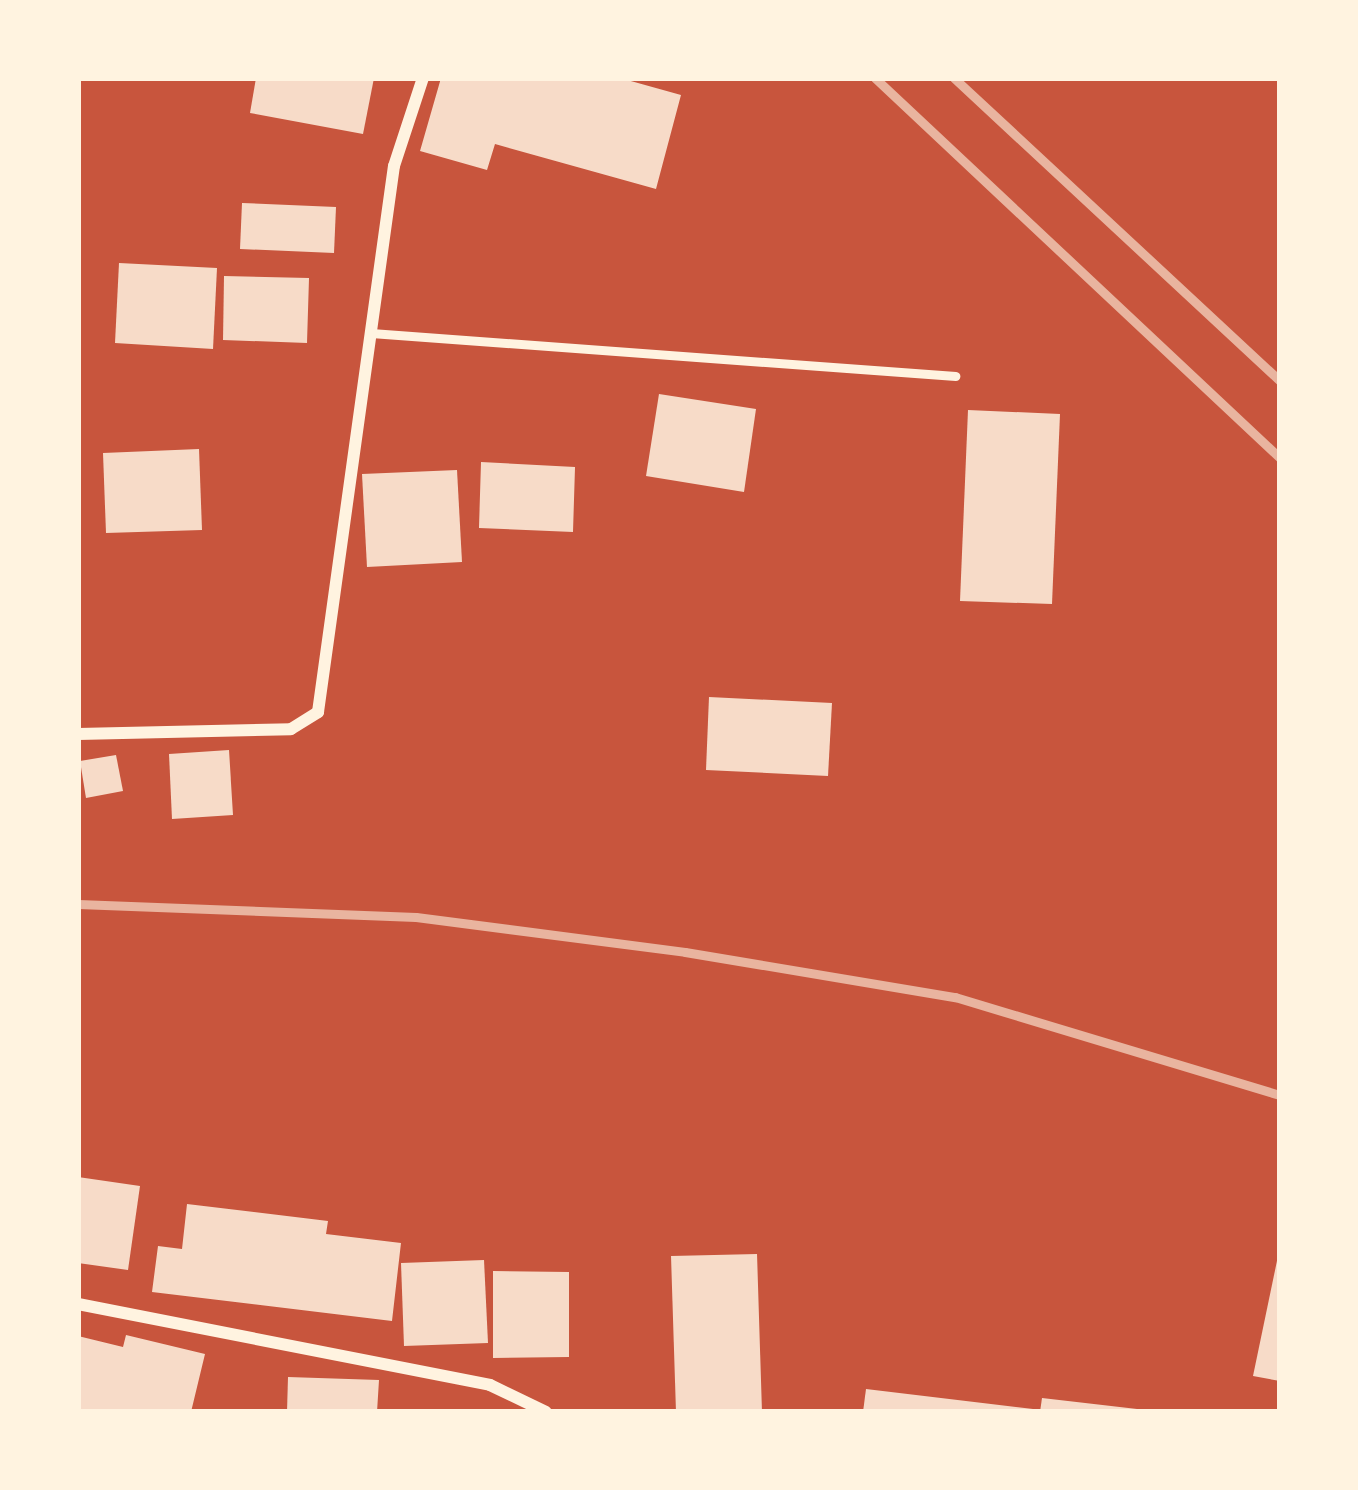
<!DOCTYPE html>
<style>
body{margin:0}
#map{position:relative;width:1358px;height:1490px;overflow:hidden;background:#c8553d;font-family:Cabin,sans-serif}
div>[style]{position:absolute}
[style*='--x']{left:calc(var(--x)*1px);top:calc(var(--y)*1px);width:calc(var(--w)*1px);rotate:calc(var(--a)*1deg)}
.building>*{inset:0;background:#f7dbc8}
.service>*{height:9px;margin:-4.5px;padding:0 4.5px;transform-origin:4.5px;border-radius:4.5px;background:#fff3e0}
.minor>*{height:12px;margin:-6px;padding:0 6px;transform-origin:6px;border-radius:6px;background:#fff3e0}
.rail>*{height:9px;margin:-4.5px;padding:0 4.5px;transform-origin:4.5px;border-radius:4.5px;background:#e9b49f}
span{translate:-50% -50%;white-space:nowrap;text-align:center;line-height:1.15;-webkit-text-stroke:10px #fff3e0;paint-order:stroke}
.frame{position:absolute;inset:0;border:81px solid #fff3e0;pointer-events:none}
</style>
<div id="map">
<div class="building">
<i style="clip-path:polygon(256px 78px,374px 78px,363px 134px,250px 113px)"></i>
<i style="clip-path:polygon(441px 78px,620px 78px,681px 95px,656px 189px,495px 144px,487px 170px,420px 151px)"></i>
<i style="clip-path:polygon(242px 203px,336px 207px,334px 253px,240px 249px)"></i>
<i style="clip-path:polygon(119px 263px,217px 268px,213px 349px,115px 343px)"></i>
<i style="clip-path:polygon(224px 276px,309px 278px,307px 343px,223px 340px)"></i>
<i style="clip-path:polygon(659px 394px,756px 409px,744px 492px,646px 476px)"></i>
<i style="clip-path:polygon(968px 410px,1060px 414px,1052px 604px,960px 601px)"></i>
<i style="clip-path:polygon(199px 449px,202px 530px,106px 533px,103px 453px)"></i>
<i style="clip-path:polygon(481px 462px,575px 467px,573px 532px,479px 528px)"></i>
<i style="clip-path:polygon(457px 470px,462px 562px,367px 567px,362px 474px)"></i>
<i style="clip-path:polygon(709px 697px,832px 703px,828px 776px,706px 770px)"></i>
<i style="clip-path:polygon(229px 750px,233px 815px,172px 819px,169px 754px)"></i>
<i style="clip-path:polygon(116px 755px,123px 791px,86px 798px,80px 761px)"></i>
<i style="clip-path:polygon(78px 1177px,140px 1186px,128px 1270px,78px 1263px)"></i>
<i style="clip-path:polygon(187px 1204px,328px 1221px,326px 1234px,401px 1243px,392px 1321px,152px 1292px,158px 1246px,182px 1249px)"></i>
<i style="clip-path:polygon(757px 1254px,762px 1412px,676px 1412px,671px 1256px)"></i>
<i style="clip-path:polygon(1278px 1256px,1280px 1256px,1280px 1381px,1253px 1376px)"></i>
<i style="clip-path:polygon(484px 1260px,488px 1343px,404px 1346px,401px 1263px)"></i>
<i style="clip-path:polygon(493px 1271px,569px 1272px,569px 1357px,493px 1358px)"></i>
<i style="clip-path:polygon(126px 1335px,205px 1354px,191px 1412px,78px 1411px,78px 1336px,123px 1347px)"></i>
<i style="clip-path:polygon(288px 1377px,379px 1380px,377px 1412px,287px 1412px)"></i>
<i style="clip-path:polygon(866px 1389px,1033px 1409px,1033px 1412px,863px 1412px)"></i>
<i style="clip-path:polygon(1042px 1398px,1137px 1409px,1137px 1412px,1040px 1412px)"></i>
</div>
<div class="service">
<i style="--x:371;--y:333;--w:586;--a:4.21"></i>
</div>
<div class="minor">
<i style="--x:78;--y:734;--w:213;--a:-1.3"></i>
<i style="--x:291;--y:729;--w:32;--a:-32"></i>
<i style="--x:318;--y:712;--w:551;--a:-82.08"></i>
<i style="--x:394;--y:166;--w:93;--a:-71.8"></i>
<i style="--x:78;--y:1304;--w:420;--a:11.1"></i>
<i style="--x:490;--y:1385;--w:62;--a:25.7"></i>
</div>
<div class="rail">
<i style="--x:875;--y:78;--w:555;--a:43.18"></i>
<i style="--x:954;--y:78;--w:445;--a:42.9"></i>
<i style="--x:78;--y:904;--w:338;--a:2.2"></i>
<i style="--x:416;--y:917;--w:271;--a:7.4"></i>
<i style="--x:685;--y:952;--w:274;--a:9.5"></i>
<i style="--x:955;--y:997;--w:339;--a:16.8"></i>
</div>
<div class="frame"></div>
</div>
